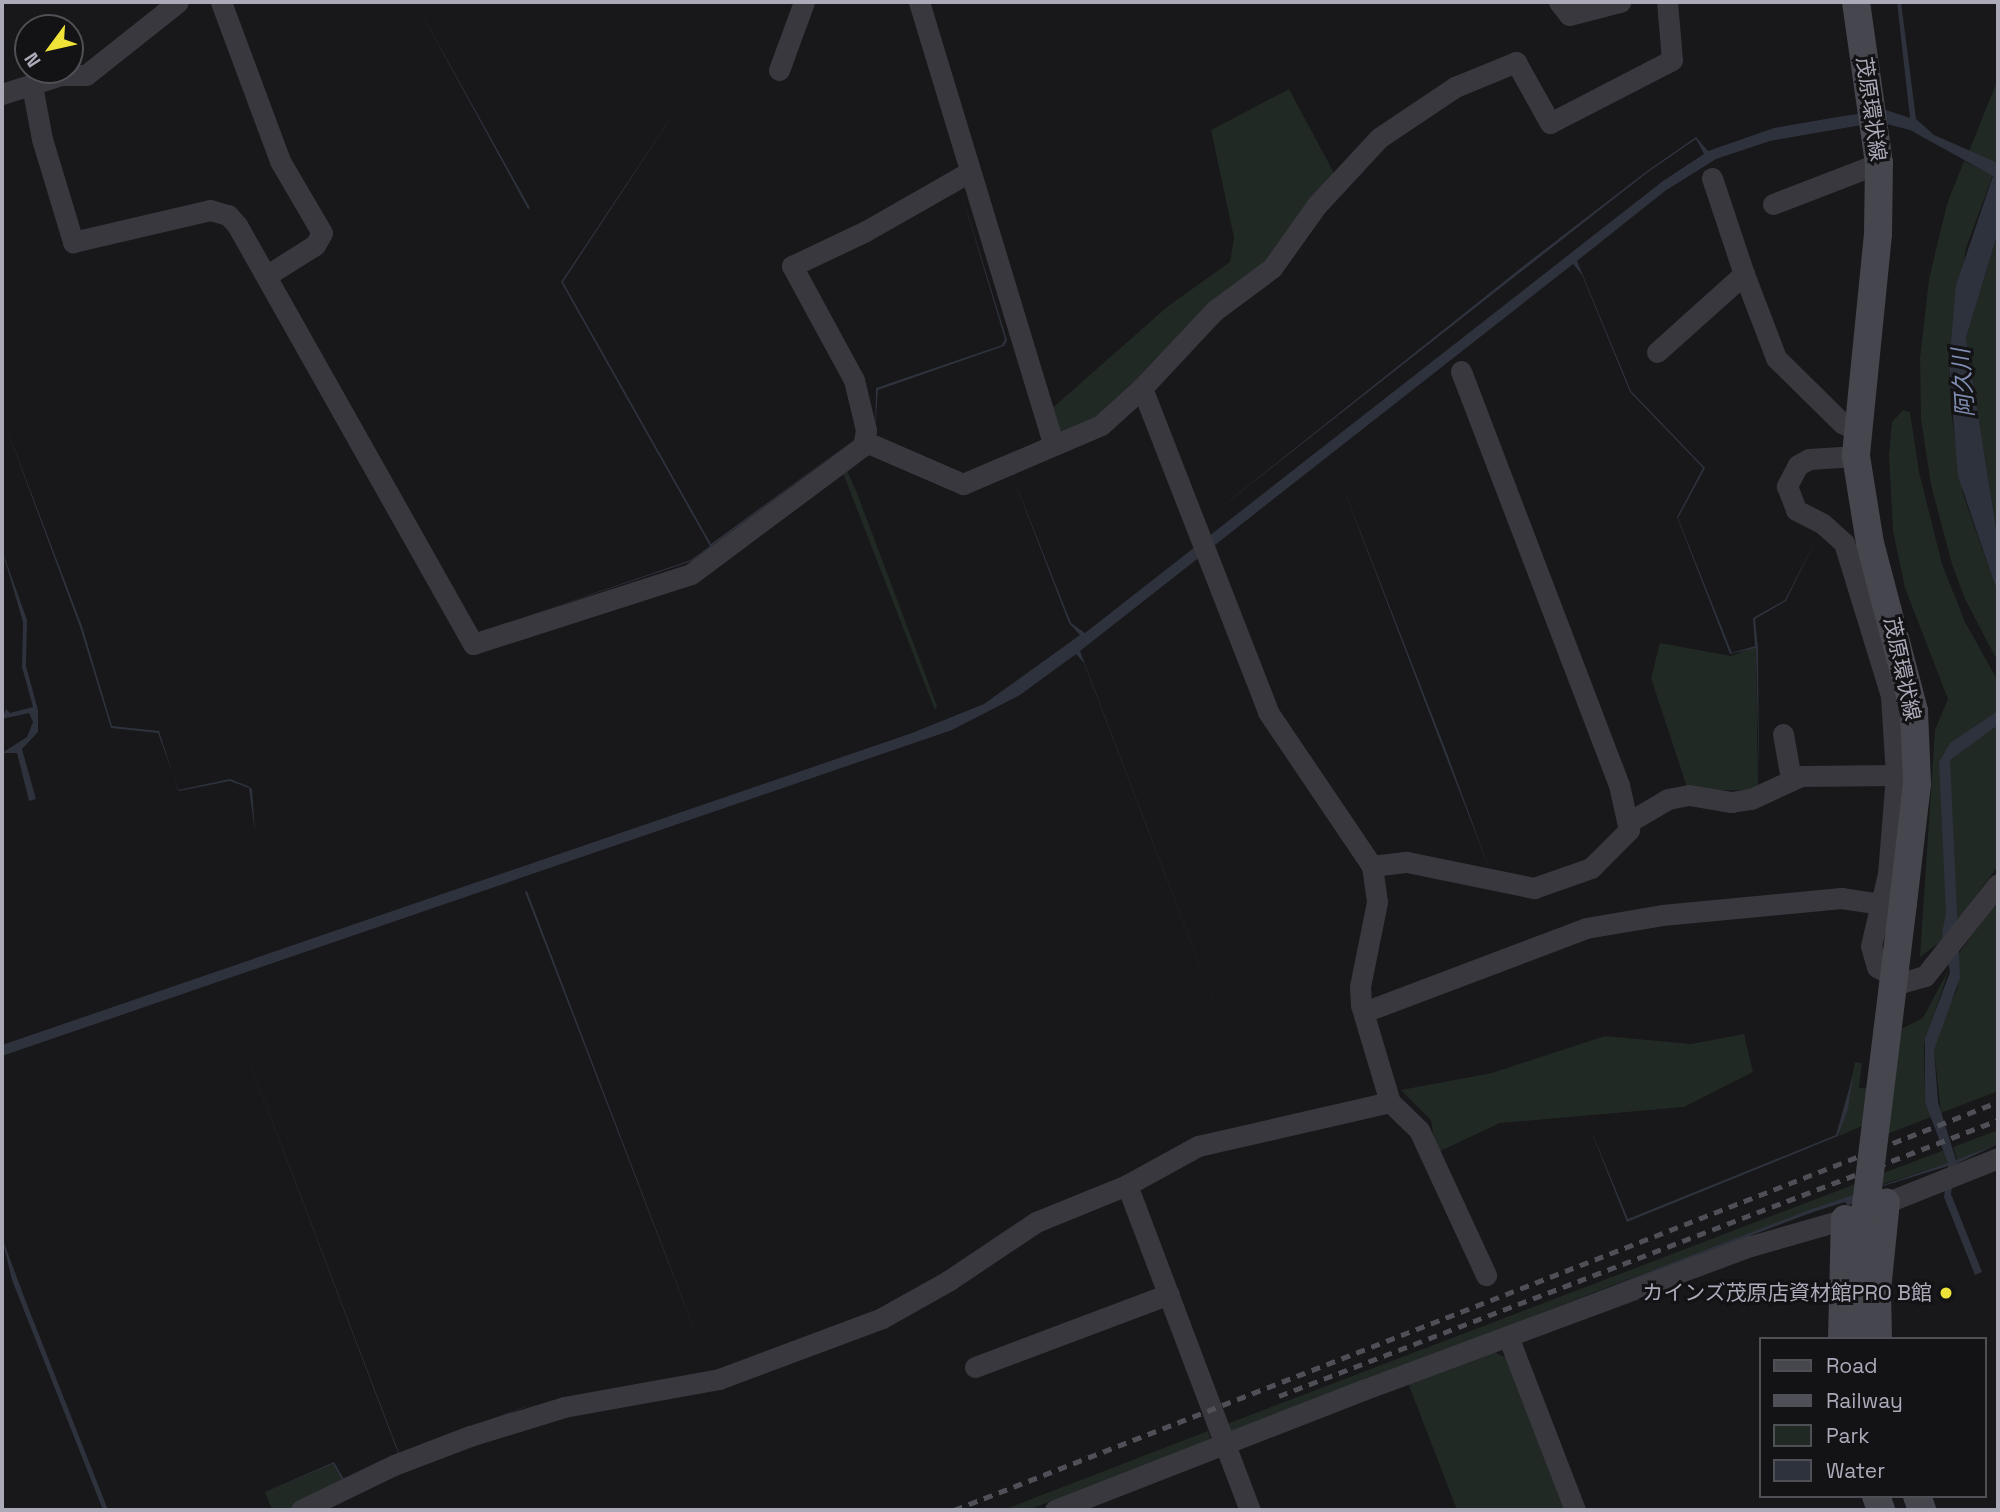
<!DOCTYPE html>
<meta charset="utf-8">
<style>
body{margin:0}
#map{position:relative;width:2000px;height:1512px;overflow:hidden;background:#181719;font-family:"Space Grotesk","Noto Sans JP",sans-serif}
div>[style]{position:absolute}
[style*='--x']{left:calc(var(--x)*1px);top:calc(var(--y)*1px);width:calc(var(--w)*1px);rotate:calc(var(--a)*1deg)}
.green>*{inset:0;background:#212924}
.water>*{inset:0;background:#2d323d}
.minor>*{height:21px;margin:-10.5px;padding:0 10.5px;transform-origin:10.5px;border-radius:10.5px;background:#39383e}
.secondary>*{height:28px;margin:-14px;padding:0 14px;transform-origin:14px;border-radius:14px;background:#46464e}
.rail>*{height:5px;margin-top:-2.5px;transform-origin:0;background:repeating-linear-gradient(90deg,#4f4f57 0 9px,transparent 0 16px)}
.secondary-bridge>*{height:28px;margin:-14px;padding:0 14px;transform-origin:14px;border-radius:14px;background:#46464e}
.dots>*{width:19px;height:19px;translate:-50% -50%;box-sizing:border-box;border:4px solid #131214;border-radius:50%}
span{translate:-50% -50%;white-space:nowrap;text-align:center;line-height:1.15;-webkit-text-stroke:6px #131214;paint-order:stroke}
.street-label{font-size:21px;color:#aaaab9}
.poi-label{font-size:21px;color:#aaaab9}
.right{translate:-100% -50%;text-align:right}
.water-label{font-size:23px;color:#818eb3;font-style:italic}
.frame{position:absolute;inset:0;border:4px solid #aaaab9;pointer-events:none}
.legend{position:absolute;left:1759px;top:1337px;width:228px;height:161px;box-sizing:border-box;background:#131214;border:2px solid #4f4f56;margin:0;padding:9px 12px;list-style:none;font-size:21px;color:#aaaab9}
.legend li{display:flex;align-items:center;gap:14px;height:35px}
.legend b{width:35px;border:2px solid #4f4f56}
.north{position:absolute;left:14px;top:14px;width:70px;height:70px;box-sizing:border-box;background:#131214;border:2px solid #4f4f56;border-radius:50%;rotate:237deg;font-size:19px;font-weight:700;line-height:28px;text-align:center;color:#aaaab9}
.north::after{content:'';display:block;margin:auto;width:24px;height:32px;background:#efe339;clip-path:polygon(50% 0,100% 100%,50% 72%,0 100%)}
</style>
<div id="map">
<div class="green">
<i style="clip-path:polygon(1998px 79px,1998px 163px,1997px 165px,1969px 151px)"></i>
<i style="clip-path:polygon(1289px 89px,1334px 173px,1247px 285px,1089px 424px,1058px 433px,1049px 411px,1167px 307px,1230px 262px,1234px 238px,1211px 130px)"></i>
<i style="clip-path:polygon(1964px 161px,1993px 175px,1966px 248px,1949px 365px,1951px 410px,1963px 494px,1998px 594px,1998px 662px,1965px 599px,1952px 564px,1931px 485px,1921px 419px,1920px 358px,1929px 279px,1947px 204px)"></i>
<i style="clip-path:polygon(1998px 232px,1998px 541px,1966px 338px)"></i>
<i style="clip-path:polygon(1903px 410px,1910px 412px,1919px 472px,1942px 564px,1965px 622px,1998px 681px,1998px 866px,1943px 940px,1920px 957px,1935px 730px,1948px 699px,1905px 588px,1893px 531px,1889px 455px,1892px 422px)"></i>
<i style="clip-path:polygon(841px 468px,846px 468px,857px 493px,937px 706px,935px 710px)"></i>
<i style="clip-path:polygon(1660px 643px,1731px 656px,1756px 647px,1758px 790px,1688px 790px,1651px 678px)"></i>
<i style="clip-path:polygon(1998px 900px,1998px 1091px,1941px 1113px,1934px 1050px,1938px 1031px,1958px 987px,1959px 953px)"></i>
<i style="clip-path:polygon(1949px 969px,1924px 1045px,1925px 1102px,1931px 1117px,1885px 1135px,1899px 1030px,1923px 1018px)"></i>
<i style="clip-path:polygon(1744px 1034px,1753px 1072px,1684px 1107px,1500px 1123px,1436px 1153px,1431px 1120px,1401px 1090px,1492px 1073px,1605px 1036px,1691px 1044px)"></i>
<i style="clip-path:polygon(1855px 1062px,1862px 1063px,1859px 1088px,1870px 1088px,1866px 1124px,1839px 1136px)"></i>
<i style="clip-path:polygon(1998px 1130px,1998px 1144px,1957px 1160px,1953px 1147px)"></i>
<i style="clip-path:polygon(1944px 1150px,1949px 1163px,1880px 1185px,1881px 1174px)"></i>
<i style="clip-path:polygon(1858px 1183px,1857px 1196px,1851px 1198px,1613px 1285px,1233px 1433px,1227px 1424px)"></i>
<i style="clip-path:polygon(1494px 1352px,1507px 1358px,1564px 1510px,1457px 1510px,1408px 1383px)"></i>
<i style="clip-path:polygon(1208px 1431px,1211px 1441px,1028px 1510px,1003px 1510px)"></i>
<i style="clip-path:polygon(333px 1464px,343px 1482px,292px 1510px,272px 1510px,265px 1492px)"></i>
</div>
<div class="water">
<i style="clip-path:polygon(415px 2px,530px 208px,528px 209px,456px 77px)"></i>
<i style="clip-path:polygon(1897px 2px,1901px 2px,1916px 119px,1934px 135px,1998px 163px,1998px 232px,1966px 338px,1998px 541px,1998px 594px,1958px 476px,1949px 365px,1956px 285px,1993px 176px,1910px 130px,1879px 122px,1770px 141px,1716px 159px,1665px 191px,1577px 261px,1631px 391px,1705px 468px,1678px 518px,1732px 653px,1755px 646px,1753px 618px,1785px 600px,1816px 539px,1786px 601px,1755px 619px,1758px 648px,1759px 782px,1756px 648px,1730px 654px,1677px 517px,1703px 468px,1630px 392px,1582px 275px,1573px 264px,1080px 651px,1260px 1123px,1084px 663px,1076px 654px,1020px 695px,952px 730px,2px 1056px,2px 1045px,912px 733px,984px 704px,1080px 635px,1069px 623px,1011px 472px,1071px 623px,1085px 633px,1663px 181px,1704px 154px,1696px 139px,1648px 172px,1205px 520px,1526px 264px,1647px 171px,1696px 137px,1708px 151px,1774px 128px,1843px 116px,1886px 110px,1910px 118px)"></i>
<i style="clip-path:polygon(680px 104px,563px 282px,711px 544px,856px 438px,692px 561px,477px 633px,691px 560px,710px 546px,561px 282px)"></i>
<i style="clip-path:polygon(960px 189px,1007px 340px,1004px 346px,878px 390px,875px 430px,876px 388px,1002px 345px,1005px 339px)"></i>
<i style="clip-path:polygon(2px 416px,82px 626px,112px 726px,159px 731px,178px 790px,230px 779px,248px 786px,252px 789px,255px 832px,249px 788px,230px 781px,179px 791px,158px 733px,111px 728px,80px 627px)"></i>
<i style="clip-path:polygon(1336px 469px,1445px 748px,1491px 873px,1443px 749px)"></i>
<i style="clip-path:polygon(2px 550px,27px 620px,26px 666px,38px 710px,38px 732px,22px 749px,36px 799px,29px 801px,17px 753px,2px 753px,27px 737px,33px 722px,29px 713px,2px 719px,6px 709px,10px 713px,33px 707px,22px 667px,23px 622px)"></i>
<i style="clip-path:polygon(1998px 711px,1998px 725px,1950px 760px,1960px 978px,1934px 1050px,1938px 1102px,1956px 1160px,1998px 1144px,1956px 1164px,1951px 1194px,1982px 1272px,1975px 1275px,1944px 1197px,1948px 1166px,1880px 1187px,1848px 1206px,1845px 1202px,1813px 1212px,1433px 1355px,1812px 1209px,1948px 1163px,1925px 1102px,1925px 1039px,1950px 972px,1942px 933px,1946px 913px,1939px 762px,1950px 743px)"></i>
<i style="clip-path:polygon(527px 891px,711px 1373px,525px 892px)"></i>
<i style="clip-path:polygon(226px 1000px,399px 1453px,535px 1403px,343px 1482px,333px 1464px,265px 1492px,334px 1462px,344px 1479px,398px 1453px)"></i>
<i style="clip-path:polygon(1853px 1075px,1848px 1109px,1838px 1136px,1627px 1222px,1588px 1123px,1628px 1219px,1836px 1135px)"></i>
<i style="clip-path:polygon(2px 1238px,28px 1307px,108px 1510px,103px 1510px,12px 1280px)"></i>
</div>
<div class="minor">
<i style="--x:221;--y:2;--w:170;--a:69.6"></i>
<i style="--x:280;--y:161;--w:83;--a:59.7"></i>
<i style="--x:322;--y:233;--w:14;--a:120"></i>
<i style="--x:315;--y:245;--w:54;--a:147.8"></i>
<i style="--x:919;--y:2;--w:462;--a:73.1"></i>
<i style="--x:1559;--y:2;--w:16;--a:52"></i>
<i style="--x:1569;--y:15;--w:53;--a:-14.3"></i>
<i style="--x:779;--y:70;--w:72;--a:-69.8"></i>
<i style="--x:32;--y:86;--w:54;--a:79.3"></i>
<i style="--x:42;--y:139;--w:108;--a:73.2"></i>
<i style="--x:73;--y:242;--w:141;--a:-13.1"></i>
<i style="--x:210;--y:210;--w:19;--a:16"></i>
<i style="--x:228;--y:215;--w:13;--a:48"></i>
<i style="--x:237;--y:225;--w:481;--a:60.6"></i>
<i style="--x:473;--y:644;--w:229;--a:-17.8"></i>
<i style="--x:691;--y:574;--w:214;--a:-36.7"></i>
<i style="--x:863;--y:446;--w:16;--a:-79"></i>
<i style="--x:866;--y:430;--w:51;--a:-103.5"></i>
<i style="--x:854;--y:380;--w:130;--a:-118.5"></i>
<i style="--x:792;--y:266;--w:80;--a:-25.3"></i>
<i style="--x:864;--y:232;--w:121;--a:-29.7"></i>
<i style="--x:2;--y:94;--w:62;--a:-17.9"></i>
<i style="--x:61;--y:75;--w:25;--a:0"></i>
<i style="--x:86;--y:75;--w:117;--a:-38.4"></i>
<i style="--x:1712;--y:178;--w:101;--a:71.6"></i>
<i style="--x:1773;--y:204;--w:114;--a:-21.1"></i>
<i style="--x:1657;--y:352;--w:117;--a:-41.9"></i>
<i style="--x:1744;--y:274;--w:90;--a:69.1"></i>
<i style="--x:1776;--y:358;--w:93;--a:44.6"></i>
<i style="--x:1842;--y:423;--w:16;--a:27"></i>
<i style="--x:1142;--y:388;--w:105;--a:-46.9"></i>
<i style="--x:1214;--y:311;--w:72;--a:-36.6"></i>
<i style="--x:1272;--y:268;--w:76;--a:-54.6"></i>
<i style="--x:1316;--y:206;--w:93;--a:-47.2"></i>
<i style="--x:1379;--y:138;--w:92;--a:-33.9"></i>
<i style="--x:1455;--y:87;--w:66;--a:-22.3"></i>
<i style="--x:1516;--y:62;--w:70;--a:60.9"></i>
<i style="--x:1550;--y:123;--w:137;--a:-27.3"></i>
<i style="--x:1672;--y:60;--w:58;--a:-94.9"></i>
<i style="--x:866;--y:442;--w:106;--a:23.4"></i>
<i style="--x:963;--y:484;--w:150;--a:-23.1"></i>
<i style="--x:1101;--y:425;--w:55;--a:-42.1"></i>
<i style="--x:1142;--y:388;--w:348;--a:68.7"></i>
<i style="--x:1268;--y:712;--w:186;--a:56"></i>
<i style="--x:1372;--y:866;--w:36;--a:82"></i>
<i style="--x:1377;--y:902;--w:86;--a:101.4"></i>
<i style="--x:1360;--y:986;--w:19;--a:87"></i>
<i style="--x:1361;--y:1005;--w:101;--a:73.4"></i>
<i style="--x:1390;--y:1102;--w:40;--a:44"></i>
<i style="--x:1419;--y:1130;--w:160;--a:65.2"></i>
<i style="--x:1856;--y:456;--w:47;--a:176.3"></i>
<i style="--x:1809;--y:459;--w:13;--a:151"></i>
<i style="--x:1798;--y:465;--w:24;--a:118"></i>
<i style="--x:1787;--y:486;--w:26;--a:69"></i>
<i style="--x:1796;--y:510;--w:30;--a:27"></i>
<i style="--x:1823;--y:524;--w:28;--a:42"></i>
<i style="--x:1844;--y:543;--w:160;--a:72.9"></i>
<i style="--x:1891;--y:696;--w:79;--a:86.4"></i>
<i style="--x:1896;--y:775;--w:99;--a:94.6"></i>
<i style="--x:1888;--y:874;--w:74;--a:103.3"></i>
<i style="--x:1871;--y:946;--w:22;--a:74"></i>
<i style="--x:1877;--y:967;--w:31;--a:29"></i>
<i style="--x:1904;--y:982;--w:22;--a:-16"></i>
<i style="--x:1925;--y:976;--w:117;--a:-51.6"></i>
<i style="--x:1783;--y:734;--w:46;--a:79.9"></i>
<i style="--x:1629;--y:822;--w:45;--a:-30.5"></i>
<i style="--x:1668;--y:799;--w:21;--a:-11"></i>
<i style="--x:1689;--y:795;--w:43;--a:9.5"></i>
<i style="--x:1731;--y:802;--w:20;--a:-9"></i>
<i style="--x:1751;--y:799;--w:55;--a:-24.7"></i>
<i style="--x:1801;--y:776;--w:95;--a:-0.6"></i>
<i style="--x:1372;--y:866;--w:35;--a:-7"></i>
<i style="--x:1407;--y:862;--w:130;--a:11.6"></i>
<i style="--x:1534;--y:888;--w:60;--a:-19.3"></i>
<i style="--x:1591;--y:868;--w:54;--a:-45"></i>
<i style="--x:1629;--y:830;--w:46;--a:-102.5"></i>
<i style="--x:1619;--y:785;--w:443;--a:-110.9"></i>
<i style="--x:1364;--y:1012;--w:237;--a:-20.7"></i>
<i style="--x:1586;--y:928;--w:77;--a:-9.7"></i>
<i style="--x:1662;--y:915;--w:180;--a:-5.4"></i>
<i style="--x:1841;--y:898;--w:40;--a:8.5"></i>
<i style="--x:1127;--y:1185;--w:347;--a:69.3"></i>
<i style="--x:1509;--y:1339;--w:183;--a:68.9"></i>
<i style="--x:975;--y:1367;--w:207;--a:-20.6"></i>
<i style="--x:301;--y:1510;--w:103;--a:-25.8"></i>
<i style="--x:394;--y:1465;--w:81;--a:-20.9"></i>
<i style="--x:470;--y:1436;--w:98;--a:-17.1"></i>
<i style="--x:564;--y:1407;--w:158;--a:-10.2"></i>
<i style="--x:719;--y:1379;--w:174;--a:-20.5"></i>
<i style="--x:882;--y:1318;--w:76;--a:-29.3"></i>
<i style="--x:948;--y:1281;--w:106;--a:-33.8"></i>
<i style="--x:1036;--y:1222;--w:98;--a:-22.1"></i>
<i style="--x:1127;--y:1185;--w:81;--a:-28.8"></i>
<i style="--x:1198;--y:1146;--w:197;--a:-12.9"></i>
<i style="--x:1055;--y:1510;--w:331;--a:-21.3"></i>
<i style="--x:1363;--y:1390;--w:414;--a:-20.4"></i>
<i style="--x:1751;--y:1246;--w:98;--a:-16"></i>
<i style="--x:1845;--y:1219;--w:165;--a:-21.7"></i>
</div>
<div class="secondary">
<i style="--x:1856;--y:2;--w:163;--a:81.9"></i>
<i style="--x:1879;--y:163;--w:71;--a:90.8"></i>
<i style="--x:1878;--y:234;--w:223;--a:95.7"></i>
<i style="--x:1856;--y:456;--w:88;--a:80.9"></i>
<i style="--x:1870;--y:543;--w:174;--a:75.3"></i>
<i style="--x:1914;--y:711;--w:73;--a:87.6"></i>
<i style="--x:1917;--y:784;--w:121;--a:96.7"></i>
<i style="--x:1842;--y:1339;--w:120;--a:-88.6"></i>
<i style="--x:1878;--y:1339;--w:49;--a:-91.2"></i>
<i style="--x:1877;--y:1290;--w:88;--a:-84.2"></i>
<i style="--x:1876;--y:1496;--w:15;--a:70"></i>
<i style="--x:1917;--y:1496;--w:15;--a:70"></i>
</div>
<div class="rail">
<i style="--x:1279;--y:1396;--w:770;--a:-21"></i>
<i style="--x:954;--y:1510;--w:1121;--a:-21.35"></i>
</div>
<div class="secondary-bridge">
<i style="--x:1861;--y:1339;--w:118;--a:-88.5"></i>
<i style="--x:1864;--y:1221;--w:319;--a:-83"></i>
</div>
<div class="dots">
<i style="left:1946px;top:1293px;background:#efe339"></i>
</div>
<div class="street-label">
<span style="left:1871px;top:109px;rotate:82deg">茂原環状線</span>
<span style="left:1902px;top:669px;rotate:78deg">茂原環状線</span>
</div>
<div class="poi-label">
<span class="right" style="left:1932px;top:1293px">カインズ茂原店資材館PRO B館</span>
</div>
<div class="water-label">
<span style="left:1963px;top:383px;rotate:-94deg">阿久川</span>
</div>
<div class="frame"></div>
<ul class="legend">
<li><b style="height:9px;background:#46464e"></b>Road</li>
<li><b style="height:9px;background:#4f4f57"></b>Railway</li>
<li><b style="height:19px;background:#212924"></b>Park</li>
<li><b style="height:19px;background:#2d323d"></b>Water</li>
</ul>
<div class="north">N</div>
</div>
